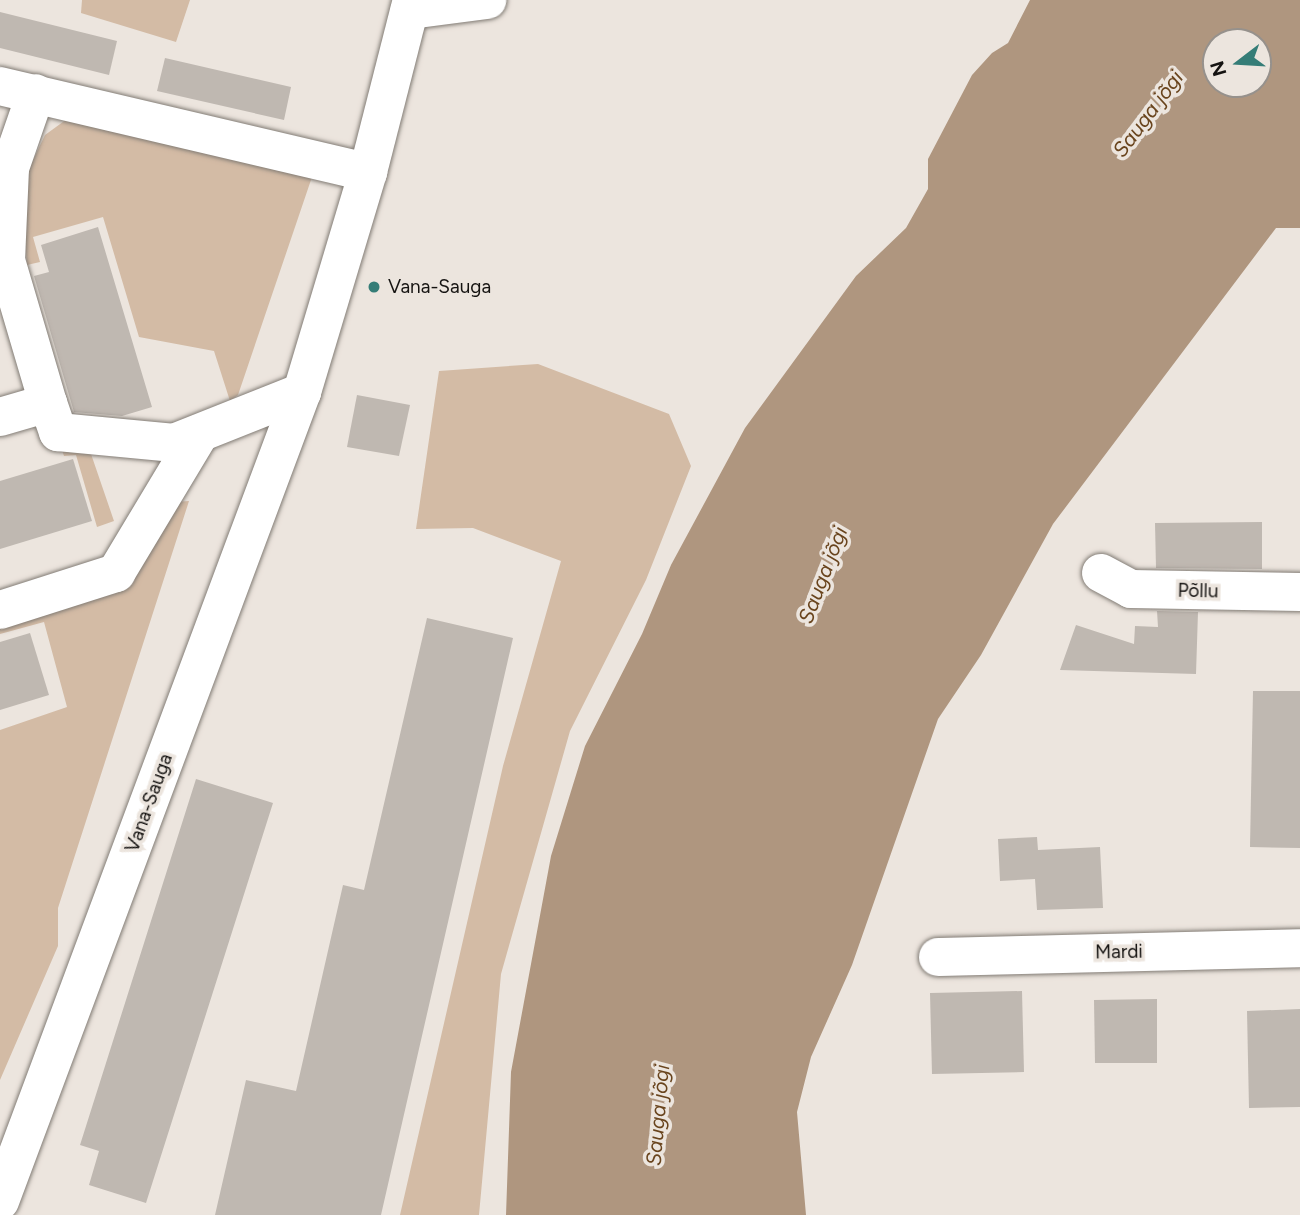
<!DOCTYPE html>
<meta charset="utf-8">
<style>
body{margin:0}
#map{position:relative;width:1300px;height:1215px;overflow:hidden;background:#ece5de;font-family:Figtree,sans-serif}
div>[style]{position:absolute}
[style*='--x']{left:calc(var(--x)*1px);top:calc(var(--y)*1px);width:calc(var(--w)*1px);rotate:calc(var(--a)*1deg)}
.green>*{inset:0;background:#d3bba5}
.water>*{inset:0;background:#af967f}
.building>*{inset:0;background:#bfb8b1}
.roads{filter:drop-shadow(0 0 2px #827c75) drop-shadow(0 0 2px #827c75)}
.minor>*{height:38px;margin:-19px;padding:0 19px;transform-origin:19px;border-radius:19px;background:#fff}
.dots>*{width:19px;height:19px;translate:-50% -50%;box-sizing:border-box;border:4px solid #ece5de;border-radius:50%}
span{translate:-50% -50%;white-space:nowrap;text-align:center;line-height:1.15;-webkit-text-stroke:7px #ece5de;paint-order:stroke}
.poi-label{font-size:19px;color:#151311}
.left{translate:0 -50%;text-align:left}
.street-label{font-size:19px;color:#151311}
.water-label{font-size:21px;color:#69441d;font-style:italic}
.north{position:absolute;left:1202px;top:28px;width:70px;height:70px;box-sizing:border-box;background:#ece5de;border:2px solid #96918c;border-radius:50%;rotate:253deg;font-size:19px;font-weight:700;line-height:28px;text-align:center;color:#151311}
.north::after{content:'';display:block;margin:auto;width:24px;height:32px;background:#357d77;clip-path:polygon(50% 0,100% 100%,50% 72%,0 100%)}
</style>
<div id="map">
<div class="green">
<i style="clip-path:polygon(82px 0,190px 0,176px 42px,81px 13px)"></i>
<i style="clip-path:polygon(67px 119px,313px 174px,238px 395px,230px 401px,214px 351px,139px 337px,103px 217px,33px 237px,40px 262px,27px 265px,21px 185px,45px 135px)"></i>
<i style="clip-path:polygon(538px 364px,669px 414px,691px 466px,646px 580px,570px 731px,501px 974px,479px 1215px,400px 1215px,503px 766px,561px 561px,473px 528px,416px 529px,439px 371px)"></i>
<i style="clip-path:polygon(62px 450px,90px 451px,114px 521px,97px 527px,76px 455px,64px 456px)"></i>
<i style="clip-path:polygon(189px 501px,58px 908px,58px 946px,0 1080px,0 730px,67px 707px,44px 622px,0 634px,0 625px,117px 585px,176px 502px)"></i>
</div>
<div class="water">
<i style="clip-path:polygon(evenodd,1030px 0,1300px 0,1300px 228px,1276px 228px,1053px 524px,981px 655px,938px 719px,852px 965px,811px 1057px,797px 1112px,806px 1215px,506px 1215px,511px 1072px,551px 856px,585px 746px,642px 634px,671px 565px,745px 428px,856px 276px,906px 228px,928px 189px,928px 159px,972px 75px,992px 53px,1008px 43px,1030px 0,1216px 42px,1258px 42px,1258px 84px,1216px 84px,1216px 42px)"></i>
</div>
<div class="building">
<i style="clip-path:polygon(0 12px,117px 41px,109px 75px,0 48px)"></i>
<i style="clip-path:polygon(165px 58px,291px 87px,284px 120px,157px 91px)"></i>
<i style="clip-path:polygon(98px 227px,152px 407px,122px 416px,74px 412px,34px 276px,49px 272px,41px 245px)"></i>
<i style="clip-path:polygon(357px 395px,410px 405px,399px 456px,347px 447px)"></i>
<i style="clip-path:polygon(73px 459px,92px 521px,0 549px,0 481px)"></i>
<i style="clip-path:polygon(1262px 522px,1262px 569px,1156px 568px,1155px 523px)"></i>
<i style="clip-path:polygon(1157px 611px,1198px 612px,1196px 674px,1060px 670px,1076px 625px,1134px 644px,1135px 626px,1158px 627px)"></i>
<i style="clip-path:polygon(427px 618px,513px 638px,381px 1215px,215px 1215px,246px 1080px,296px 1091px,343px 885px,364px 890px)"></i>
<i style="clip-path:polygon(30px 633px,49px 695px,0 710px,0 642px)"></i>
<i style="clip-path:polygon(1253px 691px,1300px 691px,1300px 848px,1250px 847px)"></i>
<i style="clip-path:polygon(196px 779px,273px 803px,146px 1203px,89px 1185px,99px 1151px,80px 1145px)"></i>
<i style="clip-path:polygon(1037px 837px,1038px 850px,1100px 847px,1103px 908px,1037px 910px,1035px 879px,1000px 881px,998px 839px)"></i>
<i style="clip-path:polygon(1022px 991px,1024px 1072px,932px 1074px,930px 993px)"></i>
<i style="clip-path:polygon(1157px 999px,1157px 1063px,1095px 1063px,1094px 1000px)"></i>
<i style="clip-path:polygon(1300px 1009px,1300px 1107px,1249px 1108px,1247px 1011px)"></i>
</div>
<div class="roads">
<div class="minor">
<i style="--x:410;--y:10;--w:78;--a:-7.4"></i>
<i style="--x:0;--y:86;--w:378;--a:13.2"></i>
<i style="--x:48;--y:403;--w:31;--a:71"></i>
<i style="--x:58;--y:432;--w:117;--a:5.4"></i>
<i style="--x:174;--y:443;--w:138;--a:-21.7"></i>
<i style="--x:0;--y:417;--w:50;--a:-16.3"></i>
<i style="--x:48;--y:403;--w:149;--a:-106.4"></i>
<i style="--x:6;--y:260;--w:92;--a:-87.5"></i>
<i style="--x:10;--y:168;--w:79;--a:-70.9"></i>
<i style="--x:1101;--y:573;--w:34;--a:28"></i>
<i style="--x:1131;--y:589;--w:169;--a:1"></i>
<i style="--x:0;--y:610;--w:122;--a:-17.7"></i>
<i style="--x:116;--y:573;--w:163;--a:-59"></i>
<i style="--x:938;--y:957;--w:362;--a:-1.4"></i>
<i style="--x:0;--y:1201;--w:864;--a:-69.53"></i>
<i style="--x:302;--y:392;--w:230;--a:-73.3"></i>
<i style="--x:368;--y:172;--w:178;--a:-75.7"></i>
</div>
</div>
<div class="dots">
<i style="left:374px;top:287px;background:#357d77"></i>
</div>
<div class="poi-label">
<span class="left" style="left:388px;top:287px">Vana-Sauga</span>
</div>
<div class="street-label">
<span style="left:1198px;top:591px;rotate:1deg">Põllu</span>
<span style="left:149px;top:803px;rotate:-70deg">Vana-Sauga</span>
<span style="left:1119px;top:952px;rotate:-1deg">Mardi</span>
</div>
<div class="water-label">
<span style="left:1148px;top:114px;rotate:-53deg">Sauga jõgi</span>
<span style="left:823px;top:575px;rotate:-69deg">Sauga jõgi</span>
<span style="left:658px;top:1115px;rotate:-85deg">Sauga jõgi</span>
</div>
<div class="north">N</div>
</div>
